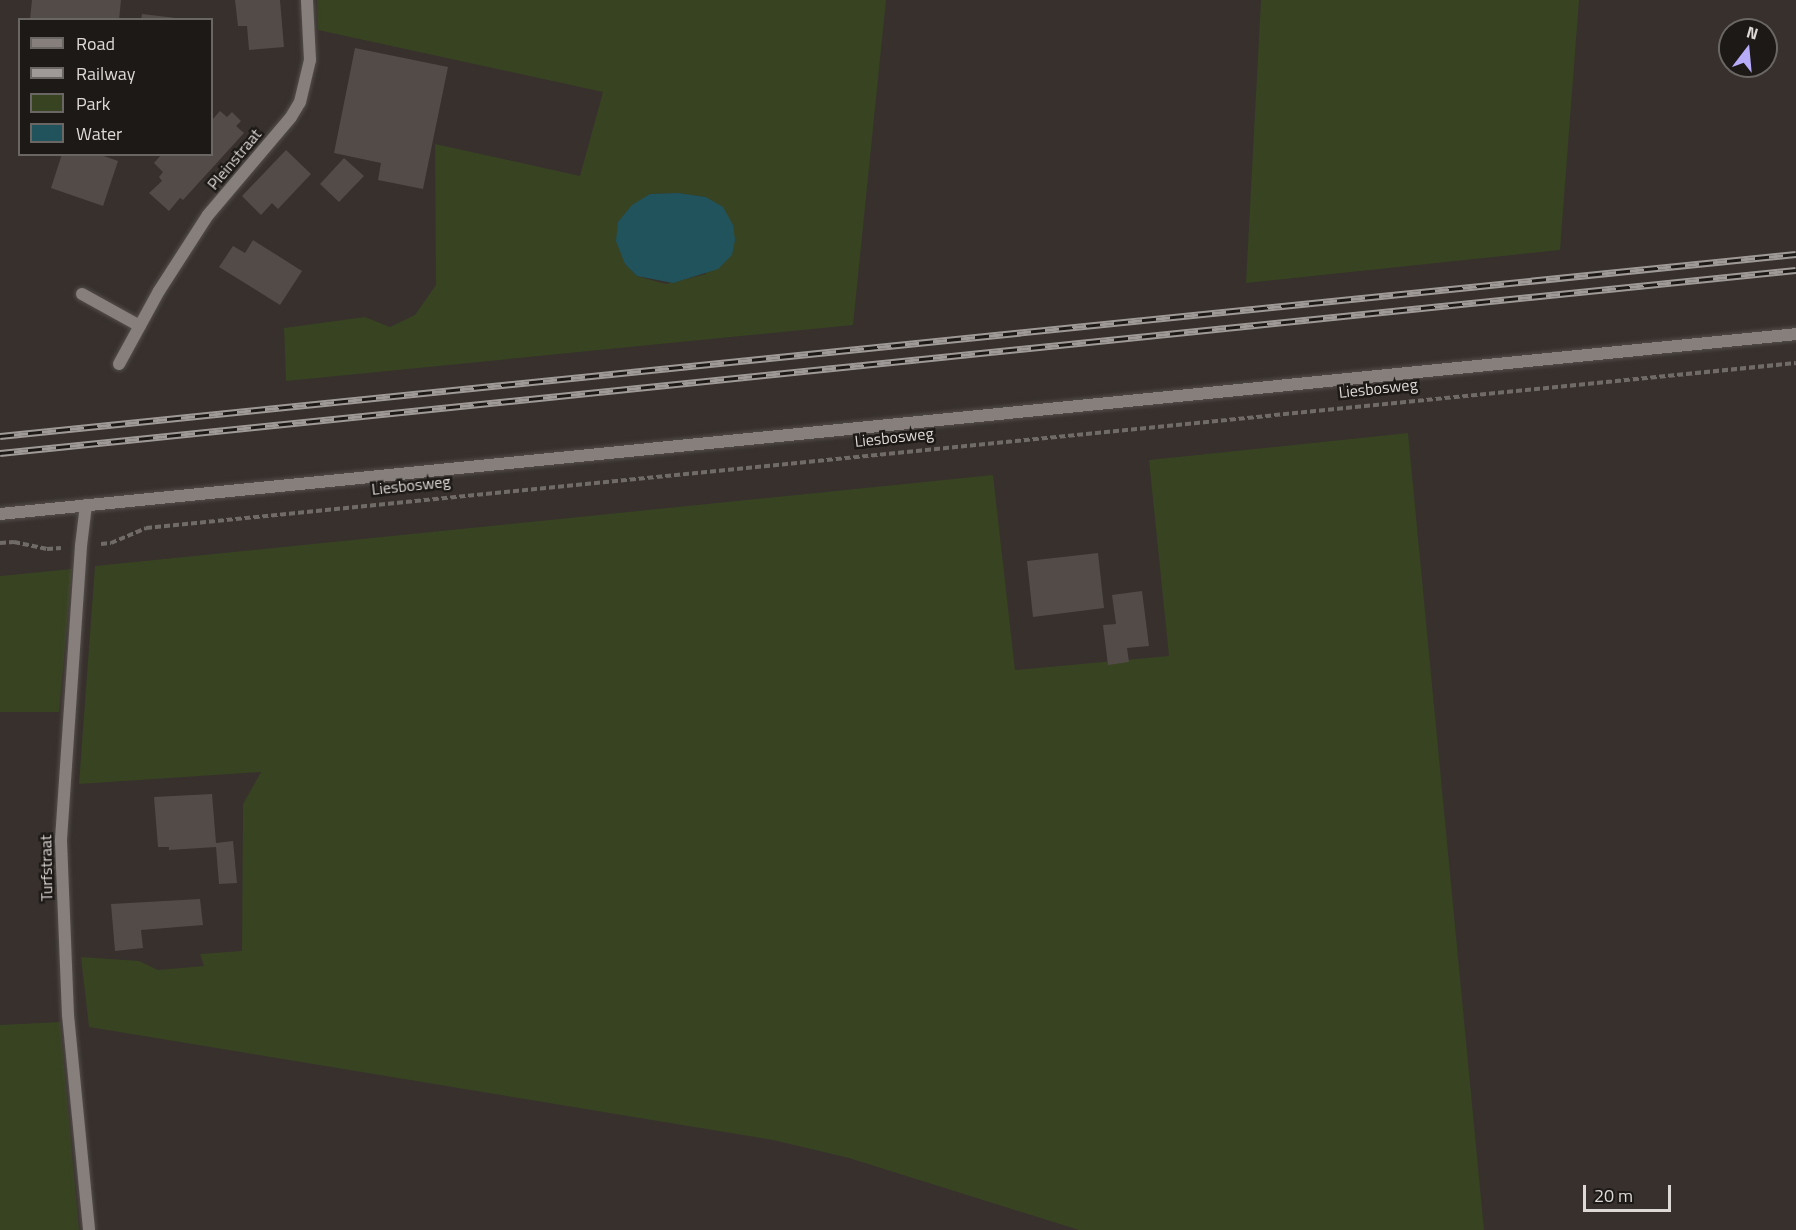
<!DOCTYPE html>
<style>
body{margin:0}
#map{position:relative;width:1796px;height:1230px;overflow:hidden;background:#37302d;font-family:"Titillium Web",sans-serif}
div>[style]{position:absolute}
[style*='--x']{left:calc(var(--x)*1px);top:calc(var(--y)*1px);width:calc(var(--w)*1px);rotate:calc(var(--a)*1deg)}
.green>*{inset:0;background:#384322}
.water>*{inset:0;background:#21535d}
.building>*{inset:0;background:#524b47}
.path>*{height:4px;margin-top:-2px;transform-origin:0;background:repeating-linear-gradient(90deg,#716b68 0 6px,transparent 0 9px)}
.roads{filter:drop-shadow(0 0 2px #544e4b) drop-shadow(0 0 2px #544e4b)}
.minor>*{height:12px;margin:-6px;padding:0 6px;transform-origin:6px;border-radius:6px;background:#877f7b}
.tertiary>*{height:12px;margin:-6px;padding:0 6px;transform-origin:6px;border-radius:6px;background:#877f7b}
.rail>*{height:7px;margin-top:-3.5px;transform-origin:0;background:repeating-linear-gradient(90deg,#1c1917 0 14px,#9f9a97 0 28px);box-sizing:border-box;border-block:2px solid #9f9a97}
span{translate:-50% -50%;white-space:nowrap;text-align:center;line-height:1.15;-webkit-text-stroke:5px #1c1917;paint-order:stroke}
.street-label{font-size:16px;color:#ded9d7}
.legend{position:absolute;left:18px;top:18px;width:195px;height:138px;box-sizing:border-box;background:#1c1917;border:2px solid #6a6664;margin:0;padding:8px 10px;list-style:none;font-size:18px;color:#ded9d7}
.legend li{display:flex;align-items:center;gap:12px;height:30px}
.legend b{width:30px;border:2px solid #6a6664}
.north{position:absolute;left:1718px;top:18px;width:60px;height:60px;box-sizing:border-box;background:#1c1917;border:2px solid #6a6664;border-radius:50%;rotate:16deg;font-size:16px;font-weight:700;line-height:24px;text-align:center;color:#ded9d7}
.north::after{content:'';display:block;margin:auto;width:21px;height:27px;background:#b6acf8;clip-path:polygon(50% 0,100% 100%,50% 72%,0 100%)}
.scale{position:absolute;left:1583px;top:1185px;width:88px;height:27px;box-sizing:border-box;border:3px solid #ded9d7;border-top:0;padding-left:8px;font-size:18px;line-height:21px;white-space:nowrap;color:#ded9d7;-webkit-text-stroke:4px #1c1917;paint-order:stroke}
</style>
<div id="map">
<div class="green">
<i style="clip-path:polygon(evenodd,317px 0,886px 0,853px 325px,286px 381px,284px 328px,365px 317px,390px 327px,415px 315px,436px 285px,435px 144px,580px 176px,603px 92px,318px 30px,317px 0,678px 193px,706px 197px,706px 274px,666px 284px,637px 276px,625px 264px,650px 194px,678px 193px)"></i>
<i style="clip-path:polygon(1261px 0,1579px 0,1560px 250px,1246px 283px)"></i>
<i style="clip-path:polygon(1408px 433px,1484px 1230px,1079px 1230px,849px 1158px,773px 1140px,89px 1027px,81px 957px,139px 961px,158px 970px,204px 966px,200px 954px,242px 951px,243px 804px,261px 772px,79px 784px,95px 566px,993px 475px,1015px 670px,1169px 656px,1149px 460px)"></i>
<i style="clip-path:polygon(72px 569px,59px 712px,0 712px,0 576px)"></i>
<i style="clip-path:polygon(60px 1022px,79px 1230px,0 1230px,0 1025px)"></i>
</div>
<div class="water">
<i style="clip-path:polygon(678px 193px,706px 197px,723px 207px,733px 225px,735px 240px,732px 255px,718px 269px,673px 283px,637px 276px,625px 264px,616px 241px,618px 222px,632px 205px,650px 194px)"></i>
</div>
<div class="building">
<i style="clip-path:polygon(32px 0,121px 0,119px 20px,30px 20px)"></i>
<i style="clip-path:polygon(235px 0,280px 0,284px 47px,249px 50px,247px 26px,238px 26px)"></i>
<i style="clip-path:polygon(142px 14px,176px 18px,176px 20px,141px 20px)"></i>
<i style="clip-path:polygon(355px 48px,448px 67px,423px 189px,378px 180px,381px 163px,334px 153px)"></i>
<i style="clip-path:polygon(220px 111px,227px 117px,232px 112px,241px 121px,236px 126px,244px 133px,183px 200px,180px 198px,169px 211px,149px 193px,162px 181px,159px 177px,163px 172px,154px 163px,162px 154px,212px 154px,212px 120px)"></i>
<i style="clip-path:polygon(286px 150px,311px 174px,278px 209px,272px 203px,261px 215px,242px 196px)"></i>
<i style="clip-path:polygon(62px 154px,98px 154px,118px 161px,103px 206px,51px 188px)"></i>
<i style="clip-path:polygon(344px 158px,364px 176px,339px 202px,320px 184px)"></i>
<i style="clip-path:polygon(253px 240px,302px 271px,280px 305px,219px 267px,233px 246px,245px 253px)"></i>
<i style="clip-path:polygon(1098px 553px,1104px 608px,1033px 617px,1027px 561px)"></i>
<i style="clip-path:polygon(1142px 591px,1149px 646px,1127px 648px,1129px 662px,1108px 665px,1103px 625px,1116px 624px,1112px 595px)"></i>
<i style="clip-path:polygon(212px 794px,216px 843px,233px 841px,237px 883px,219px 884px,216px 847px,169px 850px,169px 847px,158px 847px,154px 797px)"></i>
<i style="clip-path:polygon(200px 899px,203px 925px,141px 930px,143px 948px,115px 951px,111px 904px)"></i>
</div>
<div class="path">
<i style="--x:0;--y:543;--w:14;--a:-4"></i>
<i style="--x:14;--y:542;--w:34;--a:12"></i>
<i style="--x:47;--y:549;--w:14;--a:-4"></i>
<i style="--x:101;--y:544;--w:10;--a:-6"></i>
<i style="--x:111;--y:543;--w:38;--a:-23"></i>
<i style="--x:146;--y:528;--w:1658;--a:-5.71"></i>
</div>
<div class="roads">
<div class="minor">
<i style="--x:82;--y:294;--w:66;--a:28.9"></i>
<i style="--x:119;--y:364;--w:83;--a:-61.3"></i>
<i style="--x:159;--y:291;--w:90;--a:-57.2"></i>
<i style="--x:208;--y:215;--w:128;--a:-49.7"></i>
<i style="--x:291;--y:117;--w:17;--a:-59"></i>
<i style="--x:300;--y:102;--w:43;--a:-76.6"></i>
<i style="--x:310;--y:60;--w:60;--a:-92.9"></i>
<i style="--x:86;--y:505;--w:41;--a:97"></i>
<i style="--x:81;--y:546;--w:296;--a:93.9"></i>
<i style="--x:61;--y:841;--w:174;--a:87.7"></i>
<i style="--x:68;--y:1015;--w:216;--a:84.4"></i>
</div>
<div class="tertiary">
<i style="--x:0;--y:514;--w:1805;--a:-5.72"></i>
</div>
</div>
<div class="rail">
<i style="--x:0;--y:436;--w:1805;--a:-5.79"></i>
<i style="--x:0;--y:453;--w:1805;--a:-5.82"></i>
</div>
<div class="street-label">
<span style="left:234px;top:159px;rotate:-50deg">Pleinstraat</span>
<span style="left:1378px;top:388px;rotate:-6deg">Liesbosweg</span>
<span style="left:894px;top:437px;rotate:-6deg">Liesbosweg</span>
<span style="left:411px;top:485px;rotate:-6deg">Liesbosweg</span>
<span style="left:46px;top:868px;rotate:-91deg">Turfstraat</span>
</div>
<ul class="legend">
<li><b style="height:8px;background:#877f7b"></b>Road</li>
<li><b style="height:8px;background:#9f9a97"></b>Railway</li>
<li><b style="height:16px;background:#384322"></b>Park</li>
<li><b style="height:16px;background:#21535d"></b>Water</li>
</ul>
<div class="north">N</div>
<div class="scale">20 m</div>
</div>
